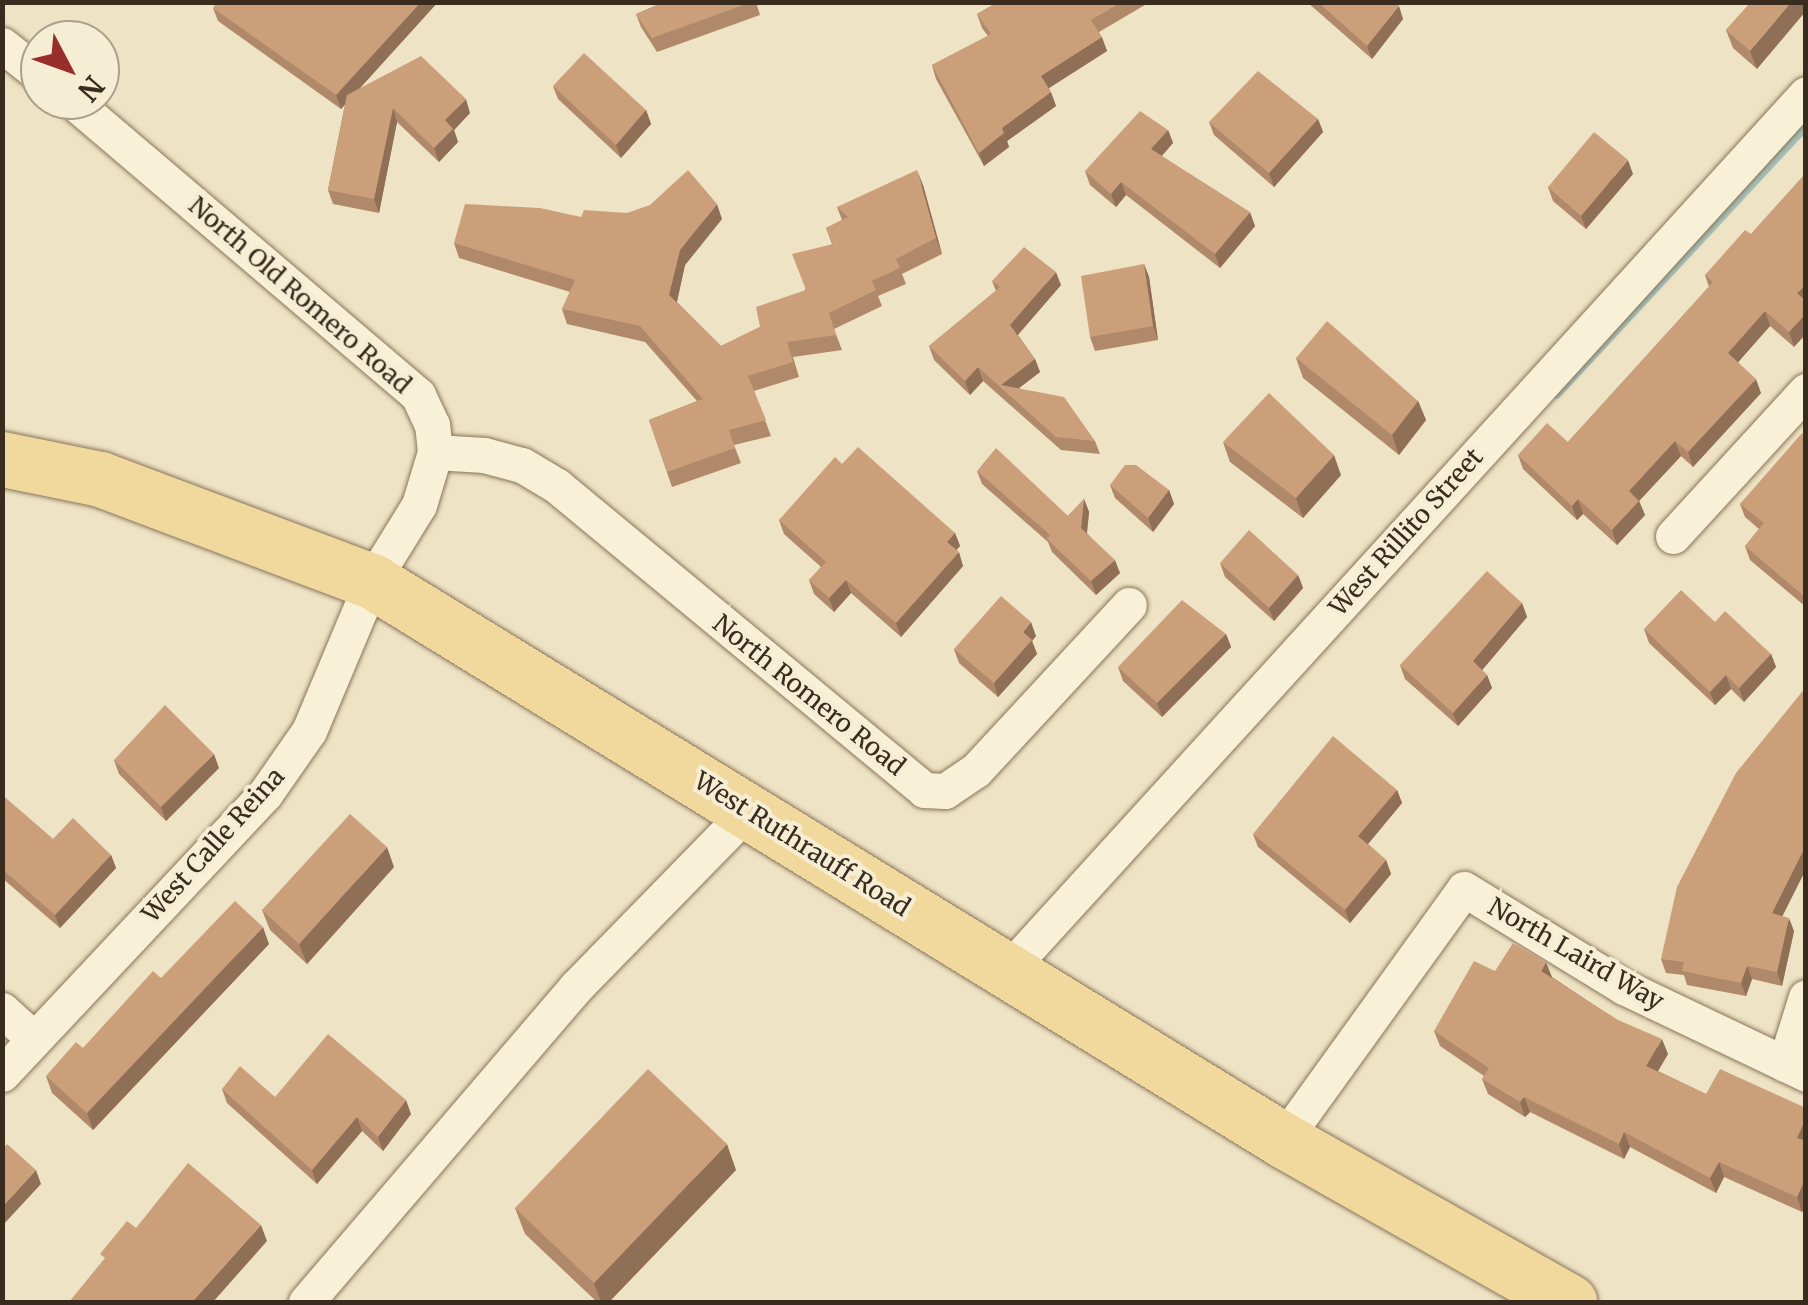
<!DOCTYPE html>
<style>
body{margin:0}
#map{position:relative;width:1808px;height:1305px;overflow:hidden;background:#eee3c4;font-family:Merriweather,serif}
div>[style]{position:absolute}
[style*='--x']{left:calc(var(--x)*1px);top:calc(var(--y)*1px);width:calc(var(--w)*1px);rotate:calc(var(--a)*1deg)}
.stream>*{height:10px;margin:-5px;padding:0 5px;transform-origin:5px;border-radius:5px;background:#a6c1ba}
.roads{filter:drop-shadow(0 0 2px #89755b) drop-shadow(0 0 2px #89755b)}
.minor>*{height:35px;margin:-17.5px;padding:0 17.5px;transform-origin:17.5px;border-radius:17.5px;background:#f9f0d8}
.primary>*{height:55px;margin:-27.5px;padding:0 27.5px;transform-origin:27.5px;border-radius:27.5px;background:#f1d99d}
.wall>*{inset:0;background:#af896a}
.shaded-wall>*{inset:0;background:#8f6f56}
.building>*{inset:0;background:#cc9f7b}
span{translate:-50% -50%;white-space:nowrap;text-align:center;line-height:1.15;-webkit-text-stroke:8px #f5edd4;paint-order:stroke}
.street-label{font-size:25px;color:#392c1f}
.frame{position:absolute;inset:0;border:5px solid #392c1f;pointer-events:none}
.north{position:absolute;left:20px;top:20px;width:100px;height:100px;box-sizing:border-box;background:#f5edd4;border:2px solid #aaa08c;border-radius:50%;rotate:131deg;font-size:28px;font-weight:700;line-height:40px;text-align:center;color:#392c1f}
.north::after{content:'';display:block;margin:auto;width:35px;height:45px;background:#972e2b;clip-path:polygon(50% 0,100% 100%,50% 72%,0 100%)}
</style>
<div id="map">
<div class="stream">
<i style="--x:1556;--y:394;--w:367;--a:-47.1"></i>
</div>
<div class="roads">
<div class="minor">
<i style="--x:2;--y:45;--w:48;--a:38.3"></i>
<i style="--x:435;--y:452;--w:49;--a:3.5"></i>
<i style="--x:484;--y:455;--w:39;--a:15"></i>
<i style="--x:522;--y:465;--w:41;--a:31"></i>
<i style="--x:557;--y:486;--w:477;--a:39.6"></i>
<i style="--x:924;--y:790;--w:21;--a:3"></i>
<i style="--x:945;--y:791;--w:37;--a:-34"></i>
<i style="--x:976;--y:770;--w:225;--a:-47.2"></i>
<i style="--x:1673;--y:536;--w:197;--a:-47.5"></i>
<i style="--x:1007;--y:971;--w:1186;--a:-47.66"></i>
<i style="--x:2;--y:1010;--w:43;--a:42.2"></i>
<i style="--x:1785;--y:1064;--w:70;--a:-72.6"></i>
<i style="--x:2;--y:1074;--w:384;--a:-46.8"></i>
<i style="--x:265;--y:794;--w:77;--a:-55.1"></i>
<i style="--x:309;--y:731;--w:163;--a:-67.2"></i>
<i style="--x:372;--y:581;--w:89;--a:-58.3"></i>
<i style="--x:419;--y:505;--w:55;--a:-73.2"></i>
<i style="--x:435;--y:452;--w:27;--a:-96"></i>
<i style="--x:432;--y:425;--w:33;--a:-115"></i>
<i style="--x:418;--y:395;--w:455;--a:-139.6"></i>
<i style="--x:1283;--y:1140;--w:309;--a:-54.2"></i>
<i style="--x:1464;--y:889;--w:188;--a:31.5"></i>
<i style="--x:1624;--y:987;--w:202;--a:25.5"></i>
<i style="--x:306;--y:1302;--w:415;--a:-49.4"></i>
<i style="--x:576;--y:987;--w:246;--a:-45.7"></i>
</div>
<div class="primary">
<i style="--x:2;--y:459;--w:100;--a:11.5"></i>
<i style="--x:100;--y:479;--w:290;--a:20.6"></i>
<i style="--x:372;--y:581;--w:1069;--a:31.53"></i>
<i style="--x:1283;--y:1140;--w:329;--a:29.5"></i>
</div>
</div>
<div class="wall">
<i style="clip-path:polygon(438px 2px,360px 88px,470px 113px,454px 130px,458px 142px,439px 162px,397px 122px,379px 213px,333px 204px,328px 190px,345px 104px,341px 109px,218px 21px,213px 8px)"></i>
<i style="clip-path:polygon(664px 2px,756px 2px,760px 15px,657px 52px,641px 27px,636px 14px)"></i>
<i style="clip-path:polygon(998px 2px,1150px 2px,1099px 32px,1107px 51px,1049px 88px,1056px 106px,1007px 141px,1009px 147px,984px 166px,936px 79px,932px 65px,988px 36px,982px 28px,977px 14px)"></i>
<i style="clip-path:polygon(1307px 2px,1395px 2px,1403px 19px,1372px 59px)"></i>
<i style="clip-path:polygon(1751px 2px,1757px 69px,1733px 48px,1726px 30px)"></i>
<i style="clip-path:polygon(553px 86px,646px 110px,651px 124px,621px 158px,558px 99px)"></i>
<i style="clip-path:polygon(1318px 119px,1323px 132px,1274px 187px,1214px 135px,1209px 122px)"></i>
<i style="clip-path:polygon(1168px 130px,1173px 143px,1162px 156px,1255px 226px,1220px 268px,1126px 195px,1116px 207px,1090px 185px,1085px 171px)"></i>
<i style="clip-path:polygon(1806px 173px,1794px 347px,1770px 326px,1738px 362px,1761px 393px,1693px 467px,1681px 456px,1639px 501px,1645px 515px,1617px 545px,1583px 514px,1577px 520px,1523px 469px,1518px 455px,1568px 442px,1709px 287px,1705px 275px,1751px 234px)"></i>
<i style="clip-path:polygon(1633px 174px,1586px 229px,1553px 201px,1548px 187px)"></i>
<i style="clip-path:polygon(923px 185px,942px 254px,902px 274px,906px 284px,878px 296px,882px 306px,834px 329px,842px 350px,793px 357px,799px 377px,754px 391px,771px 436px,734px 445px,741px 463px,672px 487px,649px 420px,697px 401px,645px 342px,567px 324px,562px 309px,570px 292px,459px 258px,454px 243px,581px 217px,722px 219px,685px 265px,677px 302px,721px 346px,760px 327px,805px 290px,832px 244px,826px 228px,842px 220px,837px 207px)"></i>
<i style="clip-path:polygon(1144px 264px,1149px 277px,1158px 340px,1095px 351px,1090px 337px)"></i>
<i style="clip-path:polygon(992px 281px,1061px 285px,1018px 335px,1035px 359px,1040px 372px,1019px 388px,1095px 441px,1100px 454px,1061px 450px,983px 381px,970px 395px,934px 360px,929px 346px,996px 291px)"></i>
<i style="clip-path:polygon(1296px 358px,1418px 401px,1426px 420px,1399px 455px,1303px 378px)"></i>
<i style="clip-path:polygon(1806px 436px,1806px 607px,1750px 560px,1745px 546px,1759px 529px,1745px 517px,1740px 504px)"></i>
<i style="clip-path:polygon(1223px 442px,1341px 475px,1303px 518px,1230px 462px)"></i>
<i style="clip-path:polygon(842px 464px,955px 533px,960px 546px,956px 550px,963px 566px,901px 637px,851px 593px,834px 612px,814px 594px,809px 580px,821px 567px,784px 534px,779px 520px)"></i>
<i style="clip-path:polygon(977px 471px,1068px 516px,1084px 499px,1089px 512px,1087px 533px,1120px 573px,1096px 595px,1052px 552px,1048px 542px,982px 484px)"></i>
<i style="clip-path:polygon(1110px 485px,1169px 490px,1174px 504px,1153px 532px,1115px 498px)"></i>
<i style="clip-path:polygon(1220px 563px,1298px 575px,1303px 588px,1274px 621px,1225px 577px)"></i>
<i style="clip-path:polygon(1522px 603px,1527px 617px,1482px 670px,1487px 675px,1492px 688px,1458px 726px,1405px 679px,1400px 665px)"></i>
<i style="clip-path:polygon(1715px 622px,1771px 654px,1776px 667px,1744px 702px,1731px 689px,1715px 705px,1649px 643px,1644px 629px)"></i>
<i style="clip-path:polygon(1226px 634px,1231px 647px,1162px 717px,1123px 681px,1118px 667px)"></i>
<i style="clip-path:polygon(1036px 636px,1032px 641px,1037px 654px,998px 697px,959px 663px,954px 649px)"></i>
<i style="clip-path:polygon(1806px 687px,1806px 869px,1782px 916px,1794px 931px,1782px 986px,1752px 979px,1746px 996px,1687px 985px,1684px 975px,1666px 973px,1661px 959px)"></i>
<i style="clip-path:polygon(114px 760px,219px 768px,166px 821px,119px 774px)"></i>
<i style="clip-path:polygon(1397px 790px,1402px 803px,1368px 844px,1386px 860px,1391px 874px,1350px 923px,1258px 847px,1253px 834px)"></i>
<i style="clip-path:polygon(2px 795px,53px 839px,111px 855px,116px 868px,60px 928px,2px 878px)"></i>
<i style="clip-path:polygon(394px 867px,307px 964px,270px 930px,262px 910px)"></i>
<i style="clip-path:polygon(269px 944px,93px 1130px,52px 1093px,46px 1076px,83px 1048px,161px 978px)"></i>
<i style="clip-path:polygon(1495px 971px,1552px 977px,1668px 1054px,1658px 1071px,1706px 1094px,1806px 1108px,1806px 1205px,1802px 1212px,1724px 1177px,1716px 1193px,1630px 1147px,1624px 1159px,1530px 1112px,1525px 1117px,1488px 1094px,1482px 1079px,1484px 1076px,1440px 1046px,1434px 1031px)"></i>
<i style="clip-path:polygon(222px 1089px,275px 1097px,411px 1114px,383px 1151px,362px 1131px,317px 1184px,227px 1103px)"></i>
<i style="clip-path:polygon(736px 1170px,609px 1302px,597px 1302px,525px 1234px,515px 1208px)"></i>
</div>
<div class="shaded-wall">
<i style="clip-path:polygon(421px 2px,438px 2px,341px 109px,336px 95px)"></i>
<i style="clip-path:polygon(1791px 2px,1806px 2px,1806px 11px,1757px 69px,1750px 51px)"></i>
<i style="clip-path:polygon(1399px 6px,1403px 19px,1372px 59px,1367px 46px)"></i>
<i style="clip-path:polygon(1102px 37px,1107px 51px,1046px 90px,1041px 76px)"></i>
<i style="clip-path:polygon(1051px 92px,1056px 106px,1007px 141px,1009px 147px,984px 166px,979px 153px,1002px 128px)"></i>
<i style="clip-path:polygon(466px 99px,470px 113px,454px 130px,458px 142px,439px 162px,434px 148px,445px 120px)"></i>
<i style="clip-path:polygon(393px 108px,397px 122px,379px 213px,374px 199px)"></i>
<i style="clip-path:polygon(646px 110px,651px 124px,621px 158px,616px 145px)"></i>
<i style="clip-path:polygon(1318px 119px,1323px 132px,1274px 187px,1269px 173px)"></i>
<i style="clip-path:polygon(1168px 130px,1173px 143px,1156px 162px,1151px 149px)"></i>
<i style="clip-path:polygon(1628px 160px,1633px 174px,1586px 229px,1581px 216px)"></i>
<i style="clip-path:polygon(917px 170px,923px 185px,942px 254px,936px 238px)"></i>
<i style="clip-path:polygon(1121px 182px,1126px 195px,1116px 207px,1111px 194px)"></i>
<i style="clip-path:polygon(717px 204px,722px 219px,685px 265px,675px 310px,669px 295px,680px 250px)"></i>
<i style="clip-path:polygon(1250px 212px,1255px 226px,1220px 268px,1215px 254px)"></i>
<i style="clip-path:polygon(1144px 264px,1149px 277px,1158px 340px,1153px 326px)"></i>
<i style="clip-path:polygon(1056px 272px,1061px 285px,1015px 338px,1010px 325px)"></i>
<i style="clip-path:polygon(1806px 284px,1806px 305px,1797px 293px)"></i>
<i style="clip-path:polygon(1765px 311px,1770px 326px,1733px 368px,1728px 353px)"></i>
<i style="clip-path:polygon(1806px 313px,1806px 334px,1794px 347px,1789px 332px)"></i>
<i style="clip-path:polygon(1035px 359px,1040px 372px,1010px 395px,1001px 385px)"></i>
<i style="clip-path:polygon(978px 367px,983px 381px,970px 395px,965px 381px)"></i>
<i style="clip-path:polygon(1756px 379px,1761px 393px,1693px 467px,1688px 452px)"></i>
<i style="clip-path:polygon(1418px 401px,1426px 420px,1399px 455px,1392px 435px)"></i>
<i style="clip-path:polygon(1675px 441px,1681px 456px,1639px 501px,1645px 515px,1617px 545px,1612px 530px,1629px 491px)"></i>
<i style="clip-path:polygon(1334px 455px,1341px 475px,1303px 518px,1296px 498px)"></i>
<i style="clip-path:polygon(1169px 490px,1174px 504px,1153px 532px,1148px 518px)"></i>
<i style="clip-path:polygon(1084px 499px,1089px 512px,1086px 541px,1081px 528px)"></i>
<i style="clip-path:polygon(1578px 499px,1583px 514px,1577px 520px,1572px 506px)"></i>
<i style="clip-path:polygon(955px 533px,960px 546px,952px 555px,947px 542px)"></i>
<i style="clip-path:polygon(959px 552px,963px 566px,901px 637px,896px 623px)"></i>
<i style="clip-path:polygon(1115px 560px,1120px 573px,1096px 595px,1091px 581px)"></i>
<i style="clip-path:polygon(1298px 575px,1303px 588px,1274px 621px,1269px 608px)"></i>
<i style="clip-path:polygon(846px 580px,851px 593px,834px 612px,829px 598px)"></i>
<i style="clip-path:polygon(1522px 603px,1527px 617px,1478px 675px,1473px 661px)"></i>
<i style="clip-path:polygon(1031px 622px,1036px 636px,1032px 641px,1037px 654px,998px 697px,994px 683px,1023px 632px)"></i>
<i style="clip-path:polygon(1226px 634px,1231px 647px,1162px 717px,1157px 703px)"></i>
<i style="clip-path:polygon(1771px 654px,1776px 667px,1744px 702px,1739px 688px)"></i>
<i style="clip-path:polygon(1487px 675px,1492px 688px,1458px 726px,1453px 713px)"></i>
<i style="clip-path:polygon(1726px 675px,1731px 689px,1715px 705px,1710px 692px)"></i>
<i style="clip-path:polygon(214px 754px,219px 768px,166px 821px,161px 807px)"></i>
<i style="clip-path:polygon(1397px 790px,1402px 803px,1363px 850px,1358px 836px)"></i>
<i style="clip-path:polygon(1806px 845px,1806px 869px,1777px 927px,1772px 913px)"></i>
<i style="clip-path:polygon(387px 847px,394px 867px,307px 964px,299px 944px)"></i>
<i style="clip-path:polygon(111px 855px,116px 868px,60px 928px,55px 915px)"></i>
<i style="clip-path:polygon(1386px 860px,1391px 874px,1350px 923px,1345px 910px)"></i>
<i style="clip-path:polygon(1789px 918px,1794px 931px,1782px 986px,1777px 972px)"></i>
<i style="clip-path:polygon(263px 927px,269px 944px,93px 1130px,87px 1113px)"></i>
<i style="clip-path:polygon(1546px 962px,1552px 977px,1546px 986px,1541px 971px)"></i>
<i style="clip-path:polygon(1747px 966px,1752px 979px,1746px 996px,1741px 983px)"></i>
<i style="clip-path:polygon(1662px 1039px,1668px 1054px,1652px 1081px,1646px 1066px)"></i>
<i style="clip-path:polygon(1524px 1097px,1530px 1112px,1525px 1117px,1520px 1102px)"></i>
<i style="clip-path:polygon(406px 1100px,411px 1114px,383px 1151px,378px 1137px)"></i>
<i style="clip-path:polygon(357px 1117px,362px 1131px,317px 1184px,312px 1170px)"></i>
<i style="clip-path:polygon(1806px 1118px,1806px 1146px,1797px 1138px)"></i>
<i style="clip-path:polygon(1624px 1132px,1630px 1147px,1624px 1159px,1619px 1144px)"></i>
<i style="clip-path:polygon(727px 1144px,736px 1170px,609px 1302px,601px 1302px,594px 1283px)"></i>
<i style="clip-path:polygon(1719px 1162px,1724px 1177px,1716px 1193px,1710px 1178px)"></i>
<i style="clip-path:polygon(36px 1170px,41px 1184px,2px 1226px,2px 1207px)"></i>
<i style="clip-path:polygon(1806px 1177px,1806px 1205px,1802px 1212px,1797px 1197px)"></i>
<i style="clip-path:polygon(261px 1225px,267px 1241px,213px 1302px,192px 1302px)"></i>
</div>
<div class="building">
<i style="clip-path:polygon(217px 2px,421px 2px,336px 95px,213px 8px)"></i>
<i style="clip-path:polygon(664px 2px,752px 2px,652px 38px,636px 14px)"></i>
<i style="clip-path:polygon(998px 2px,1122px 2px,1091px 20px,1102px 37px,1041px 76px,1051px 92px,1002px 128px,1004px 133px,979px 153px,932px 65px,991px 34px,977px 14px)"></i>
<i style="clip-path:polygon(1318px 2px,1395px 2px,1399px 6px,1367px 46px)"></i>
<i style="clip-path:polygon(1751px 2px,1791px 2px,1750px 51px,1726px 30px)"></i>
<i style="clip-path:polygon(584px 53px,646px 110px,616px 145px,553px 86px)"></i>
<i style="clip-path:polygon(421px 56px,466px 99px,445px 120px,453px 129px,434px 148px,393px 108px,374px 199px,328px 190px,347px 95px)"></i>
<i style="clip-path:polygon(1258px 71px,1318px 119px,1269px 173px,1209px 122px)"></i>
<i style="clip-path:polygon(1140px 111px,1168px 130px,1151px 149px,1250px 212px,1215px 254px,1121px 182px,1111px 194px,1085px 171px)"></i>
<i style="clip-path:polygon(1594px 132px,1628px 160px,1581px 216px,1548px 187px)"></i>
<i style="clip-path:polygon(688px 170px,717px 204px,680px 250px,669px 295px,721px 346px,760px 327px,756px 307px,806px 290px,792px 254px,833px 244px,826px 228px,848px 217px,837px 207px,917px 170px,936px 238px,896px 259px,900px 268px,872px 281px,876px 290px,829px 313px,836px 335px,787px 342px,793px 362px,748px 376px,766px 420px,729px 430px,735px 448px,667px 472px,649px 420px,703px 399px,640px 326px,562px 309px,575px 280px,454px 243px,465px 204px,540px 208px,581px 217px,584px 210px,627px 213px,650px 205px)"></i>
<i style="clip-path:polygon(1806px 173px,1806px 284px,1797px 293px,1806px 301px,1806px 313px,1789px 332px,1765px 311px,1728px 353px,1756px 379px,1688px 452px,1675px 441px,1629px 491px,1639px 501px,1612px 530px,1578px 499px,1572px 506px,1518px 455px,1547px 423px,1568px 442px,1713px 282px,1705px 275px,1745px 230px,1751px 234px)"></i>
<i style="clip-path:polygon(1024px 247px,1056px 272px,1010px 325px,1035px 359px,1001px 385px,1064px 397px,1095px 441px,1056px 437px,978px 367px,965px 381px,929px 346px,1000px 287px,992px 281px)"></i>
<i style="clip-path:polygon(1144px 264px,1153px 326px,1090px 337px,1081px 276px)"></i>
<i style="clip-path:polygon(1327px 321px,1418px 401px,1392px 435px,1296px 358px)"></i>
<i style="clip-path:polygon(1269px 393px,1334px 455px,1296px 498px,1223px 442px)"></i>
<i style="clip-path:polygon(1802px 433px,1806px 436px,1805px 597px,1745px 546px,1764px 523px,1740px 504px)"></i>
<i style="clip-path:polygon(858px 447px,955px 533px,947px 542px,959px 552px,896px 623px,846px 580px,829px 598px,809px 580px,826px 562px,779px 520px,835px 457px,842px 464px)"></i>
<i style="clip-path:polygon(996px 448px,1068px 516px,1084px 499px,1081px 528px,1115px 560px,1091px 581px,1047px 539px,1050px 535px,977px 471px)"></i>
<i style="clip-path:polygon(1125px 465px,1136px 465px,1169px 490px,1148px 518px,1110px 485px)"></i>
<i style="clip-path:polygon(1249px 530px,1298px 575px,1269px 608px,1220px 563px)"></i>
<i style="clip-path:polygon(1487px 571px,1522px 603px,1473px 661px,1487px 675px,1453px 713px,1400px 665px)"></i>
<i style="clip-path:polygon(1681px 590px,1715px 622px,1725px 611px,1771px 654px,1739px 688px,1726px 675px,1710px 692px,1644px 629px)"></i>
<i style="clip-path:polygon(1001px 596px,1031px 622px,1023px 632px,1032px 640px,994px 683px,954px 649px)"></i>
<i style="clip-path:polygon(1182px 600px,1226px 634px,1157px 703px,1118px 667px)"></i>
<i style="clip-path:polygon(1806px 687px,1806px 845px,1772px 913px,1789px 918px,1777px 972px,1747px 966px,1741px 983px,1682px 971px,1684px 962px,1661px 959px,1677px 887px,1736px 773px)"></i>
<i style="clip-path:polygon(165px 705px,214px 754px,161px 807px,114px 760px)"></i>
<i style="clip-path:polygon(1333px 736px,1397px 790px,1358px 836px,1386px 860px,1345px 910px,1253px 834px)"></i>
<i style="clip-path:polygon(2px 795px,53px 839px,73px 818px,111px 855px,55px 915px,2px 869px)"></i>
<i style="clip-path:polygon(350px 814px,387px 847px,299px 944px,262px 910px)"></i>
<i style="clip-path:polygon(235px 901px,263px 927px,87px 1113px,46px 1076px,76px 1042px,83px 1048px,153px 971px,161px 978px)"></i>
<i style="clip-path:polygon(1513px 943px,1546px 962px,1541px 971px,1618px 1020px,1662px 1039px,1646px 1066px,1706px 1094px,1720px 1069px,1806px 1108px,1806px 1118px,1797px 1138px,1806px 1141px,1806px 1177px,1797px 1197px,1719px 1162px,1710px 1178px,1624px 1132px,1619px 1144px,1524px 1097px,1520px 1102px,1482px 1079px,1489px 1068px,1434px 1031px,1474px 961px,1495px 971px)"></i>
<i style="clip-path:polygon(328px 1034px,406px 1100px,378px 1137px,357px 1117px,312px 1170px,222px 1089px,240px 1066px,275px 1097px)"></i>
<i style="clip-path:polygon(648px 1069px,727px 1144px,594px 1283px,515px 1208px)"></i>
<i style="clip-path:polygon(7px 1144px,36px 1170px,2px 1207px,2px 1150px)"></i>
<i style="clip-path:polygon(188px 1163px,261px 1225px,192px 1302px,69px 1302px,105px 1258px,100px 1254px,127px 1221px,136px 1228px)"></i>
</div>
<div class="street-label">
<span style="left:300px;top:295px;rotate:41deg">North Old Romero Road</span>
<span style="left:1406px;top:532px;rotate:-48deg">West Rillito Street</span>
<span style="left:809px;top:695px;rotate:39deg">North Romero Road</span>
<span style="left:802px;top:844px;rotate:32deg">West Ruthrauff Road</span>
<span style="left:213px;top:845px;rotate:-48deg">West Calle Reina</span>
<span style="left:1576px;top:954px;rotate:30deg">North Laird Way</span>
</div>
<div class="frame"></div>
<div class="north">N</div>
</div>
